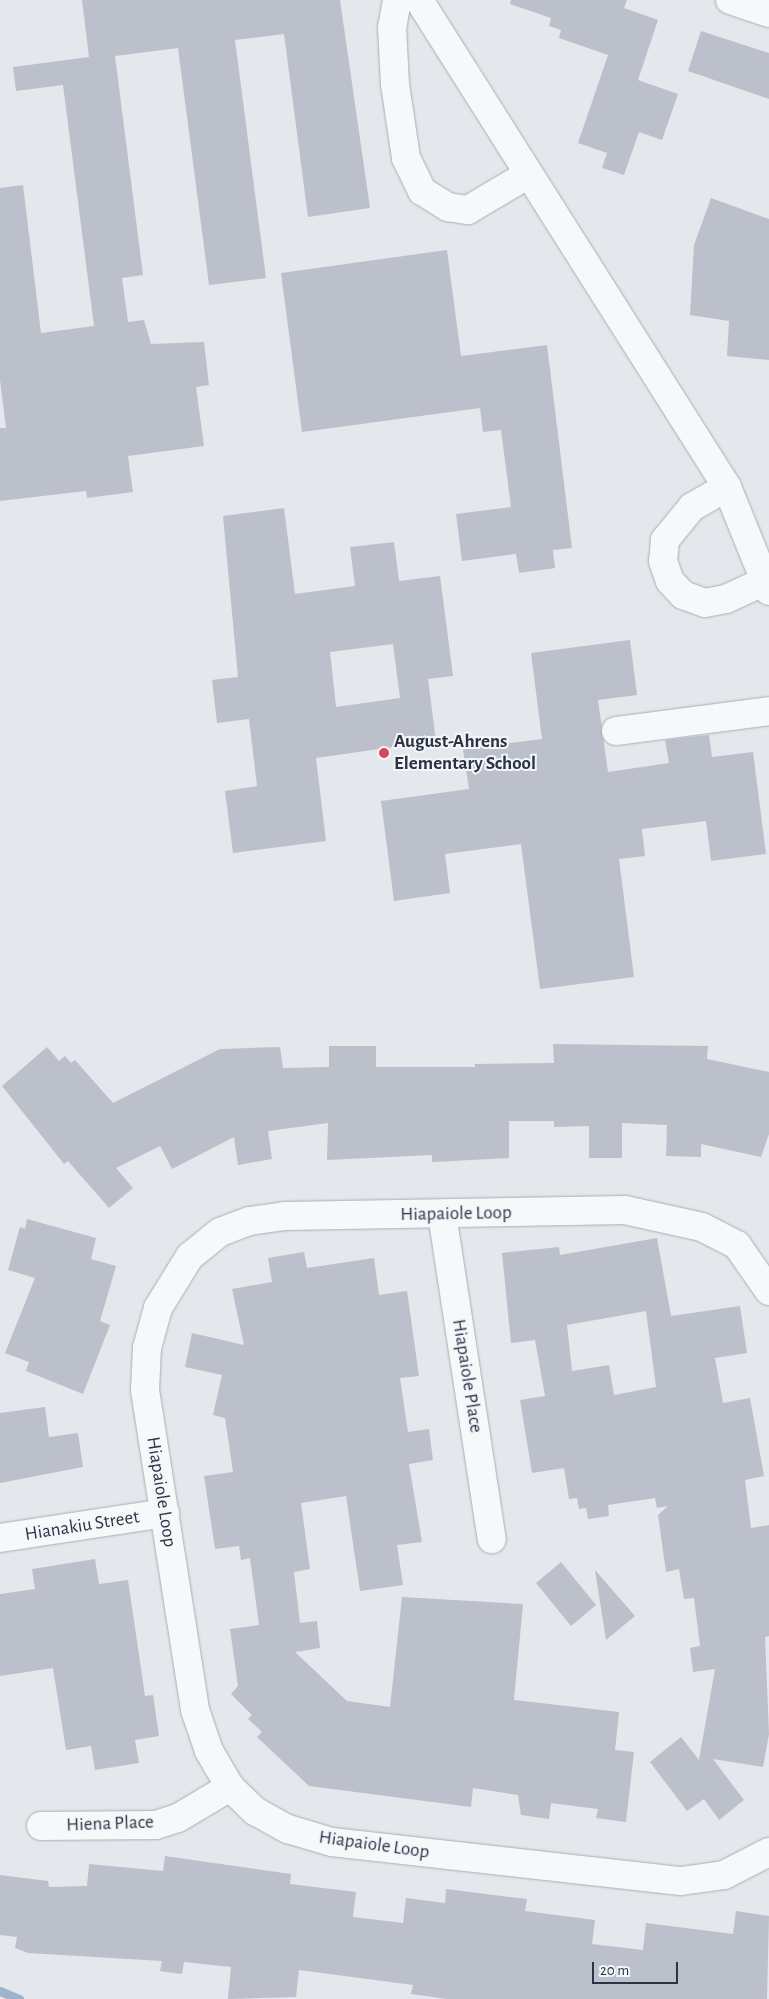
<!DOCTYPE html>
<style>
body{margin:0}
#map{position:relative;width:769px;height:1999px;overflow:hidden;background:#e4e7ec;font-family:"Alegreya Sans",sans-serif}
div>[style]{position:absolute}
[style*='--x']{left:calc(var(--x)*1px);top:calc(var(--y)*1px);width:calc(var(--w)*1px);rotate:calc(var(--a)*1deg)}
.stream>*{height:9px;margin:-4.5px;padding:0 4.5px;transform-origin:4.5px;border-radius:4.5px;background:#9fb4cc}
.building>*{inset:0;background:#bbc0ca}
.roads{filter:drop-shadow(0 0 1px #a9aeb7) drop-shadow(0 0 1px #a9aeb7)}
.minor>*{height:28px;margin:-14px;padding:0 14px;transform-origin:14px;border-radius:14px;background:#f7f8fa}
.dots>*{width:14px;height:14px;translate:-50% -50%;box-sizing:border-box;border:2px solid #f4f6f9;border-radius:50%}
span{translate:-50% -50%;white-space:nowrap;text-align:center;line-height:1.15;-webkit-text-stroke:4px #f4f6f9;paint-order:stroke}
.poi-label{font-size:19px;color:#2b3445;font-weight:700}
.left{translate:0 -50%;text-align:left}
.street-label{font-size:19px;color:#2b3445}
.scale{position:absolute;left:592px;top:1962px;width:86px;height:22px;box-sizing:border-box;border:2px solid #2b3445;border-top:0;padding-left:6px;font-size:15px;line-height:18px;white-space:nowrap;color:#2b3445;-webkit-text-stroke:4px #f4f6f9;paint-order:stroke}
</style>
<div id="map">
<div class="stream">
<i style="--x:0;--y:1991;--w:21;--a:23"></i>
</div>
<div class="building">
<i style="clip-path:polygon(82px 0,340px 0,370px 208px,308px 217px,284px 34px,235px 40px,266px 278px,209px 285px,178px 48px,115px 56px,143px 275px,122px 278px,128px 322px,144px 320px,151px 344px,204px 342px,209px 385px,196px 387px,204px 446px,128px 456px,133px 492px,87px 498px,86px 491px,0 501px,0 428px,6px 428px,0 380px,0 188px,23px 185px,41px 333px,94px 326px,63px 85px,16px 91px,13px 67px,89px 57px)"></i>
<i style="clip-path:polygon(511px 0,627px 0,624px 8px,658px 20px,638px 80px,678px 94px,662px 140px,639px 132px,624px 175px,602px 168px,607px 153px,578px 143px,608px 55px,559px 38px,561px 30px,549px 26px,551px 18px,510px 4px)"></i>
<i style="clip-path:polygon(701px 31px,769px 53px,769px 99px,688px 71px)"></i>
<i style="clip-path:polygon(711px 198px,769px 219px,769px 360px,727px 356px,729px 321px,690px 315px,694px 245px)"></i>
<i style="clip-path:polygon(447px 250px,461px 356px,547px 345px,572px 548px,553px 550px,555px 568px,519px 573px,516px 554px,462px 561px,456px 514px,511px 507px,501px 430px,483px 432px,480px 408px,302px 432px,281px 273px)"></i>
<i style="clip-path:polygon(evenodd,284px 508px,295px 594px,355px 586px,350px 547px,394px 542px,399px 581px,440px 576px,453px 676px,428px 679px,436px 741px,316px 758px,326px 841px,233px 853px,225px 791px,257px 786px,249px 719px,217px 723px,212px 680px,238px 677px,223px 516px,284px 508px,393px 644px,400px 698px,336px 707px,330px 652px,393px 644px)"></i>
<i style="clip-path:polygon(630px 640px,637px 695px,598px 700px,608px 772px,669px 763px,665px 740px,709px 735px,712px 757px,753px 752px,766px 854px,711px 861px,706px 821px,642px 829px,645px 856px,619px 859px,634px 977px,540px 989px,521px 844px,445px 854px,450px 893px,394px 901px,381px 801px,469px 789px,463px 749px,542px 739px,531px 653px)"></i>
<i style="clip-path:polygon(553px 1044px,708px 1046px,707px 1059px,769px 1072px,769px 1134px,761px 1157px,701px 1144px,701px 1157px,666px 1156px,667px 1125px,622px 1123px,622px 1158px,589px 1158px,589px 1126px,554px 1127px,554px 1121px,509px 1121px,509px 1158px,432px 1162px,432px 1155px,327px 1160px,328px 1123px,268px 1131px,272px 1159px,238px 1165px,234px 1137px,172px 1169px,160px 1146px,116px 1168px,133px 1188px,109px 1208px,68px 1161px,64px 1164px,2px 1086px,47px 1047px,59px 1061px,65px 1056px,71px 1063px,75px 1060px,113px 1103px,220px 1049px,280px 1047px,283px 1068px,329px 1067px,329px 1046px,376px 1046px,376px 1067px,475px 1067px,475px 1064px,554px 1063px)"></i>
<i style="clip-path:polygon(27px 1219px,96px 1238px,91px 1259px,116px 1266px,100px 1321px,110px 1325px,83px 1394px,26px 1371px,29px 1362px,5px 1353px,35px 1278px,8px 1270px,20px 1227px,25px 1229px)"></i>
<i style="clip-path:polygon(evenodd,657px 1238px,671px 1316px,740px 1306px,747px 1353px,715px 1358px,723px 1403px,750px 1398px,764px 1476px,745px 1480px,751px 1528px,769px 1525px,769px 1636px,765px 1637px,769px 1734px,763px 1767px,713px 1759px,744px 1800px,719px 1820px,704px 1799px,687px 1811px,650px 1762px,681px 1737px,699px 1760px,715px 1669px,693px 1672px,690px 1648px,700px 1646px,694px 1598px,684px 1599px,679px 1569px,666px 1572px,658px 1515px,668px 1506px,657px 1508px,655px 1498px,608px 1505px,609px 1516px,588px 1519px,586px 1508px,579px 1509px,577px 1498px,569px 1499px,564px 1468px,532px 1473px,520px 1400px,545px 1396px,535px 1340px,511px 1343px,502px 1253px,559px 1247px,560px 1255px,657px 1238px,646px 1311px,656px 1387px,614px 1395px,609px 1365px,572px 1371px,567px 1325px,646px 1311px)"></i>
<i style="clip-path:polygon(304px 1252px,307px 1268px,374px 1258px,379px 1295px,407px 1291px,419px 1376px,400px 1378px,408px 1432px,429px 1429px,433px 1460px,409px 1464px,422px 1542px,397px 1545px,403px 1585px,360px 1591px,346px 1496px,301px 1503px,310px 1569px,294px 1572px,300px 1623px,317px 1621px,320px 1648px,295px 1652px,347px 1701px,390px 1707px,402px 1597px,523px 1604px,514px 1700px,619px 1712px,615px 1750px,634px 1752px,626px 1822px,596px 1818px,598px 1809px,551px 1803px,549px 1819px,521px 1815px,518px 1795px,473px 1788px,471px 1807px,309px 1786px,257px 1737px,262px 1732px,248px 1719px,252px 1715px,231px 1694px,238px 1686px,230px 1629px,259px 1625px,250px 1558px,241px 1560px,239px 1546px,215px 1549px,204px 1476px,233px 1472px,225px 1418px,213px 1415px,222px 1375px,185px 1367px,192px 1333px,244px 1345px,232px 1289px,272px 1282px,268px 1258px)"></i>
<i style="clip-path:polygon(45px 1407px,49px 1437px,78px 1433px,83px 1467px,0 1483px,0 1413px)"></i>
<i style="clip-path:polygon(95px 1559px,99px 1584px,128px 1580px,145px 1696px,153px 1695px,159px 1736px,135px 1740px,139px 1763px,95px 1770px,91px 1746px,66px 1750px,53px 1668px,0 1676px,0 1594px,35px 1589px,32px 1569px)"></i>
<i style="clip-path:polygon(561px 1562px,596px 1605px,571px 1626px,536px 1583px)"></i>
<i style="clip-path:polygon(595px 1570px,635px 1616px,606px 1640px)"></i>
<i style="clip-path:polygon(165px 1856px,291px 1874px,290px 1884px,356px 1892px,353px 1917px,403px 1923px,406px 1898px,445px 1903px,446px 1889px,527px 1899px,525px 1911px,595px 1920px,592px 1944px,643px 1950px,646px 1923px,733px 1934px,736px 1911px,769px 1916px,767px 1999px,447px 1999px,411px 1994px,413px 1985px,299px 1970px,296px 1997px,228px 1999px,231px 1967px,184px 1962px,182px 1974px,160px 1971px,162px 1961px,28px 1953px,15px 1948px,17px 1937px,0 1935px,0 1875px,48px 1881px,49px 1887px,87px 1886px,89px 1864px,163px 1871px)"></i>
</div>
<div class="roads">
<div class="minor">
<i style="--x:397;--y:0;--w:27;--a:100"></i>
<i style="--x:392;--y:27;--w:57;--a:87"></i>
<i style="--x:395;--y:84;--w:75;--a:81.5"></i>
<i style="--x:406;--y:158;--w:37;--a:64"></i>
<i style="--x:422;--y:191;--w:31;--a:32"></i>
<i style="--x:448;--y:207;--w:20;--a:9"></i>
<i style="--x:468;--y:210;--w:69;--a:-30.7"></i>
<i style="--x:419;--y:0;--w:576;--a:57.69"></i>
<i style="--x:727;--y:487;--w:112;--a:68"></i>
<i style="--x:730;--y:0;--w:41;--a:18.4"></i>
<i style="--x:727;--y:487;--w:40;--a:150.3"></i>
<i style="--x:692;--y:507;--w:43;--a:129.3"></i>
<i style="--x:665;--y:540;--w:21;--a:95"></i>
<i style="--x:663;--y:561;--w:21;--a:71"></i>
<i style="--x:670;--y:581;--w:19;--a:47"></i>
<i style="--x:683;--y:595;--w:23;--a:20"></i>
<i style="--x:705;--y:603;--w:21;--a:-11"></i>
<i style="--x:726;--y:599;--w:43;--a:-24.8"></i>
<i style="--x:616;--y:731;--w:154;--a:-7.4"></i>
<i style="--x:442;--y:1214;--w:329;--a:81.3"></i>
<i style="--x:769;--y:1291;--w:56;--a:-124.8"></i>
<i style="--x:737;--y:1245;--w:39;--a:-153"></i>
<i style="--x:702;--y:1227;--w:79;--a:-167.6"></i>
<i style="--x:625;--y:1210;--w:340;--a:179"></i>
<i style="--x:285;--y:1216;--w:36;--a:172"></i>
<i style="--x:249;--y:1221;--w:31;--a:159"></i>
<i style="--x:220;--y:1232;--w:38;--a:141"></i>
<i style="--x:190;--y:1256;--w:61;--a:121.6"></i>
<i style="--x:158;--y:1308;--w:41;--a:105.4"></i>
<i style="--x:147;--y:1348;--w:42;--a:92.7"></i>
<i style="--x:145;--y:1390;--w:324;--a:81.1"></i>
<i style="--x:195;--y:1710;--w:43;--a:71.1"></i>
<i style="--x:209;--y:1751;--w:42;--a:59.7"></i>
<i style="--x:230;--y:1787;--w:35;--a:44"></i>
<i style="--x:255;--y:1811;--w:38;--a:29"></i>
<i style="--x:288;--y:1829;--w:46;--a:16.5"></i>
<i style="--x:332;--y:1842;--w:351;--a:6.4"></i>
<i style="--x:681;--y:1881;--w:43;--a:-7.9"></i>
<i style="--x:724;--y:1875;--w:51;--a:-27.1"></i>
<i style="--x:0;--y:1538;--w:167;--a:-8.6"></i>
<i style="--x:41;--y:1826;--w:115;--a:-0.5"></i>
<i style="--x:156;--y:1825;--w:23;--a:-18"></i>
<i style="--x:178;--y:1818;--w:61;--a:-30.8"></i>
</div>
</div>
<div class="dots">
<i style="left:384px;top:753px;background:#d1495b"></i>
</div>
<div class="poi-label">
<span class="left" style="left:394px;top:753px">August-Ahrens<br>Elementary School</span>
</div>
<div class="street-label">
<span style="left:456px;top:1214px;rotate:-1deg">Hiapaiole Loop</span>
<span style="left:467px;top:1376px;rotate:81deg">Hiapaiole Place</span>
<span style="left:161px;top:1492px;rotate:81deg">Hiapaiole Loop</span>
<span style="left:82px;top:1526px;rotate:-9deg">Hianakiu Street</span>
<span style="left:110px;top:1824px;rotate:-2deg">Hiena Place</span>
<span style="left:374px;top:1845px;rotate:8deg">Hiapaiole Loop</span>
</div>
<div class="scale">20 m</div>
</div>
